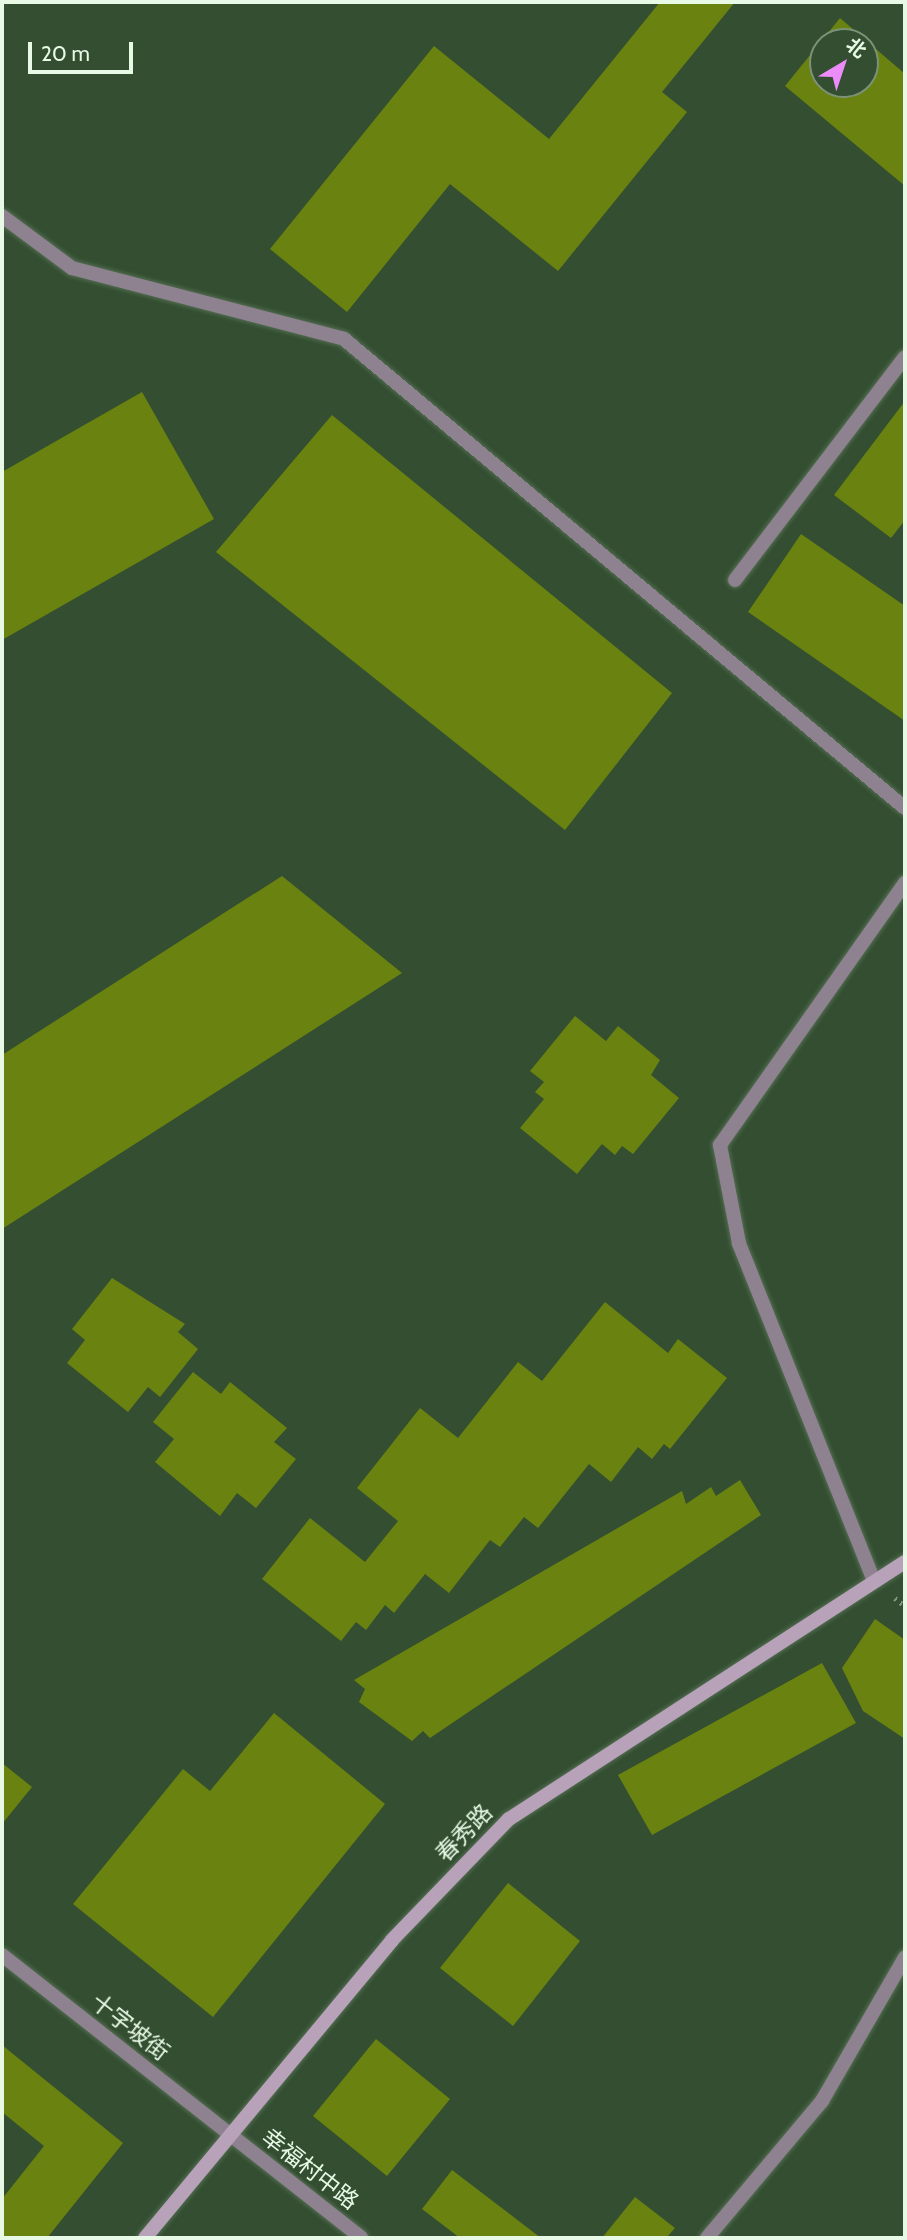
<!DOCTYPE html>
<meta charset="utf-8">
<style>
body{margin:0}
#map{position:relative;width:907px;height:2240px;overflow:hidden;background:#334e31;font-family:Cabin,"Noto Sans SC",sans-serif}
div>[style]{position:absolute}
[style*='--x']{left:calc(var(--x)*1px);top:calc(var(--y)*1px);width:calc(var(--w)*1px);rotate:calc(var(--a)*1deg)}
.building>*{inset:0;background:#6a8310}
.path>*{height:4.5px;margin-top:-2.25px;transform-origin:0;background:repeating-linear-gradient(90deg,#7f967d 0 2px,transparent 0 7px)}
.roads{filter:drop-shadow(0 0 2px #546d52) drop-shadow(0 0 2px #546d52)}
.lane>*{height:14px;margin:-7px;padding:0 7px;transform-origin:7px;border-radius:7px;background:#8f8290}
.street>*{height:14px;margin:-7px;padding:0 7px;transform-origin:7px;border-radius:7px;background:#8f8290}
.secondary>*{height:14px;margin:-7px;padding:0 7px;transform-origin:7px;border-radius:7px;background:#b7a2b9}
span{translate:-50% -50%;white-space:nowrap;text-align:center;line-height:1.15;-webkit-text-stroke:6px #334e31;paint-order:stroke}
.street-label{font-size:23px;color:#e8f9e6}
.frame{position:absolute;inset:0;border:4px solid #e8f9e6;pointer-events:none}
.north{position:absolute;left:809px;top:28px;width:70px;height:70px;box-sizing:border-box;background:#334e31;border:2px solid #7b9279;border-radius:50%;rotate:39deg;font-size:19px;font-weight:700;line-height:28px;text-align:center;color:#e8f9e6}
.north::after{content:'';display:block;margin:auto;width:24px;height:32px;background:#ec8cfa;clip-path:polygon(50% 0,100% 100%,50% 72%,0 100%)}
.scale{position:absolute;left:28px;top:42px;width:105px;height:32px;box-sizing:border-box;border:4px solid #e8f9e6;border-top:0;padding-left:9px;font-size:21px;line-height:24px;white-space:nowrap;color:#e8f9e6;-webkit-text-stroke:5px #334e31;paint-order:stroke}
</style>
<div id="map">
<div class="building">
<i style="clip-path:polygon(660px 2px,735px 2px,662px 92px,687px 112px,558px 271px,450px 184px,347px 312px,270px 249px,434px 46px,549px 139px)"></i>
<i style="clip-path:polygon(evenodd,840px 18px,905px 74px,905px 186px,785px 86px,840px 18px,823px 42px,865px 42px,865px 84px,823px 84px,823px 42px)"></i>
<i style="clip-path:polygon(142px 392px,214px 519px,2px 640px,2px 472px)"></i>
<i style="clip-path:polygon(905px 401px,905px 520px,891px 538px,834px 495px)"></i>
<i style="clip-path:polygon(332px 415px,672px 693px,565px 830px,216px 552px)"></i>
<i style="clip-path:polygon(801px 534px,905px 606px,905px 721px,748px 612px)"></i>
<i style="clip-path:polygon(282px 876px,402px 973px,2px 1229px,2px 1055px)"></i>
<i style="clip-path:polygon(575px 1016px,606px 1041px,618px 1026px,660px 1060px,651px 1075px,679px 1098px,633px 1154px,622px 1146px,615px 1155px,602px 1144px,577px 1174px,520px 1128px,544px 1099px,535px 1092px,544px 1082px,530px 1071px)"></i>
<i style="clip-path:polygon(112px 1278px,185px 1324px,178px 1332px,198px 1349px,160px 1397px,148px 1387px,128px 1412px,67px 1363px,85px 1340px,72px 1329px)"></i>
<i style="clip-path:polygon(605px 1302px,668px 1353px,678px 1339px,727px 1378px,670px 1449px,664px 1444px,652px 1459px,638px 1447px,611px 1482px,589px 1464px,538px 1528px,524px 1517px,500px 1547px,490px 1540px,449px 1593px,425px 1574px,394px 1613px,385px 1605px,366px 1630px,356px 1622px,341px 1641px,262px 1579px,310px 1518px,365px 1562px,398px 1521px,357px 1488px,420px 1408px,458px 1438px,518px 1362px,542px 1381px)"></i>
<i style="clip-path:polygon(193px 1372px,221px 1394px,230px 1382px,287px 1428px,274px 1442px,296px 1459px,256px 1508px,237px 1493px,220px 1516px,155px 1462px,174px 1439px,153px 1422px)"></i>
<i style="clip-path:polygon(740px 1480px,761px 1515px,430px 1738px,423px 1731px,412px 1741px,359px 1702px,365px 1689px,354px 1680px,682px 1491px,686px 1504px,711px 1487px,716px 1496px)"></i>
<i style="clip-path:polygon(875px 1619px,905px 1640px,905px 1739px,863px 1711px,842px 1668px)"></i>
<i style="clip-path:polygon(822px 1663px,856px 1723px,652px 1835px,618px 1775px)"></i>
<i style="clip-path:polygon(274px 1713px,385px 1804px,213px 2017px,73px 1904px,183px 1769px,210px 1791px)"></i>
<i style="clip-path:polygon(2px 1763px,32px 1787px,2px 1824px)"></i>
<i style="clip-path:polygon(508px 1883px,580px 1941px,513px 2026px,440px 1968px)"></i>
<i style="clip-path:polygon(376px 2039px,450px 2099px,387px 2176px,313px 2116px)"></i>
<i style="clip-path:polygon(2px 2045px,123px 2143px,47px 2238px,2px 2238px,2px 2199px,44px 2146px,2px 2112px)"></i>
<i style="clip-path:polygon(452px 2170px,541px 2238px,460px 2238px,422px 2209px)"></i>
<i style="clip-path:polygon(635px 2197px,675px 2228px,666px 2238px,602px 2238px)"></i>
</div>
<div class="path">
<i style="--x:895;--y:1598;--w:13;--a:39"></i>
</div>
<div class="roads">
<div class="lane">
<i style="--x:735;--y:580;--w:280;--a:-52.7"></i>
<i style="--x:707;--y:2238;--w:179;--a:-50"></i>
<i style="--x:822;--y:2101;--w:166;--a:-60"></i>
</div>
<div class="street">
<i style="--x:2;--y:216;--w:87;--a:36.6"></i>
<i style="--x:72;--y:268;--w:281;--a:14.6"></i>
<i style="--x:344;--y:339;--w:731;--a:39.9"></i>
<i style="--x:874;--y:1581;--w:364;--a:-111.8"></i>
<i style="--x:739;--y:1243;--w:100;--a:-101"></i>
<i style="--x:720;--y:1145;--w:321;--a:-54.8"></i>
<i style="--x:2;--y:1955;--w:457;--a:38.2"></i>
</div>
<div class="secondary">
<i style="--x:145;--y:2238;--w:387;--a:-50.3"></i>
<i style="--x:392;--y:1940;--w:168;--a:-46"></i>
<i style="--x:509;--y:1819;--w:472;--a:-33"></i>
</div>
</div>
<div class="street-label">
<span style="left:464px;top:1833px;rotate:-46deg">春秀路</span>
<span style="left:130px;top:2027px;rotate:38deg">十字坡街</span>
<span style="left:310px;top:2169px;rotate:38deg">幸福村中路</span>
</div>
<div class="frame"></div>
<div class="north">北</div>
<div class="scale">20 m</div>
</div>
